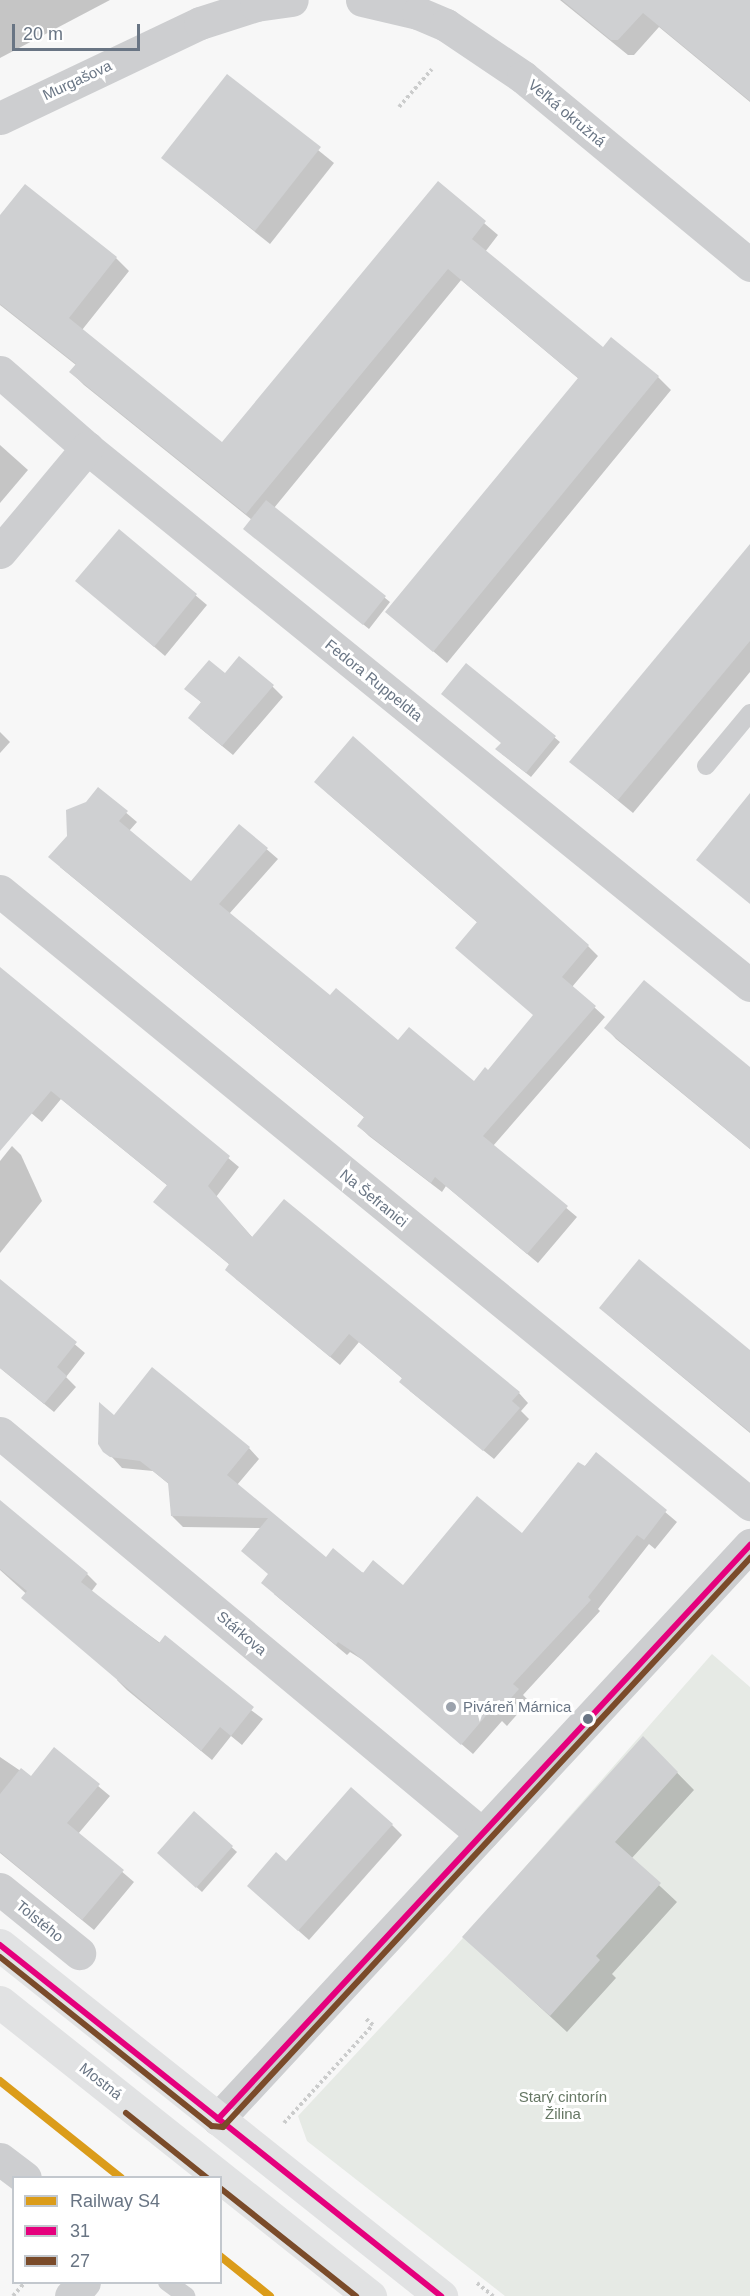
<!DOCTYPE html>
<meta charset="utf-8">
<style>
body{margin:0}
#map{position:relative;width:750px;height:2296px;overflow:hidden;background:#f7f7f7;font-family:Arial,sans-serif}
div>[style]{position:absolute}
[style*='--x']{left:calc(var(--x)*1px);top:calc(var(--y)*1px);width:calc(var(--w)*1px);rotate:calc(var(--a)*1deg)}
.green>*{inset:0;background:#e6eae5}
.shadow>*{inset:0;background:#0003}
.building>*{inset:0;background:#cfd0d2}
.path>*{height:4px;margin-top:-2px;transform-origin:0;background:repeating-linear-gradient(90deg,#cbcccc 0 3px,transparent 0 6px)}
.service>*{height:18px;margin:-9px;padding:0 9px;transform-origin:9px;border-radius:9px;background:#cdced0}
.minor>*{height:33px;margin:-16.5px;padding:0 16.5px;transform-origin:16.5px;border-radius:16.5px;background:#cdced0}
.primary>*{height:33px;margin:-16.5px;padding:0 16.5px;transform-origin:16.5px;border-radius:16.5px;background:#e1e2e3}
.bus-1>*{height:6px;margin:-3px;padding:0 3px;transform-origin:3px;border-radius:3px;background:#e5007d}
.bus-2>*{height:6px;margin:-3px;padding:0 3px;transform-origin:3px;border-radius:3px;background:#7a4b2a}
.rail-1>*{height:8px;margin:-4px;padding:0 4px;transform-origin:4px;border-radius:4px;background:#db9c1a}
.dots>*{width:16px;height:16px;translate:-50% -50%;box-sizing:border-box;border:3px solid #fff;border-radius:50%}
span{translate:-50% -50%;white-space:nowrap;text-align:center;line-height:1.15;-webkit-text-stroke:6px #fff;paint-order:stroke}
.street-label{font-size:15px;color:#697584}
.poi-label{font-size:15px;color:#697584}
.left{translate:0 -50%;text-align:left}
.park-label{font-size:15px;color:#667764}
.legend{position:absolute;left:12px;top:2176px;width:210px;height:108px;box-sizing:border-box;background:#fff;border:2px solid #c3c8ce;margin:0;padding:8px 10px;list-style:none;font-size:18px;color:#697584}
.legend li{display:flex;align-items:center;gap:12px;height:30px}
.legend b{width:30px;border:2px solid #c3c8ce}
.scale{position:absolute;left:12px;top:24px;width:128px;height:27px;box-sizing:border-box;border:3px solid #697584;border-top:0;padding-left:8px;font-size:18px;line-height:21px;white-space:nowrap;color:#697584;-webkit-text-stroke:4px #fff;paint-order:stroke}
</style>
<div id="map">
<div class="green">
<i style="clip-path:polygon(712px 1654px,750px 1687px,750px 2296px,505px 2296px,307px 2141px,298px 2116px,448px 1955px)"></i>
</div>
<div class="shadow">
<i style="clip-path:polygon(0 0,110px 0,0 58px)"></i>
<i style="clip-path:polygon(560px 0,750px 0,750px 102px,659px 27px,634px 55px,628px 55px)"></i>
<i style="clip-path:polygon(227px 76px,334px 163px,270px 244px,163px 158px)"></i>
<i style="clip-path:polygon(438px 184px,498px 235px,485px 252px,603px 349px,658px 377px,671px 390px,447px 663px,387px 612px,579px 379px,461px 280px,274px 508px,390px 602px,369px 629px,250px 533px,252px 520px,84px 385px,71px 372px,76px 365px,0 305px,0 217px,116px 258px,129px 271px,82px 330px,222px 444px)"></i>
<i style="clip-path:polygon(0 445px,28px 470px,0 503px)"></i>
<i style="clip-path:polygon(119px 531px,207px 605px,165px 656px,77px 581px)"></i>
<i style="clip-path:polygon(750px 546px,750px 672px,633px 813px,571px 762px)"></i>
<i style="clip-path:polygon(467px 665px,560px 742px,531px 777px,502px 754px,502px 743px)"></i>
<i style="clip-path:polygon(225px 675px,272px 686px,283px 697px,233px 755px,200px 728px,202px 703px,186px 689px)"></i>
<i style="clip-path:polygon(0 732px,10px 742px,0 753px)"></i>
<i style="clip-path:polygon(98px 789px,137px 822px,129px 831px,191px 883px,240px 826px,278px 859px,229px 914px,330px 997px,398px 1042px,474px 1083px,488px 1072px,534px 1016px,478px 923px,326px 792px,588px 946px,598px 956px,572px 987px,605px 1017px,493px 1146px,577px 1217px,538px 1263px,446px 1186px,442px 1192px,369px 1136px,359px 1126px,365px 1118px,60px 867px,68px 837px)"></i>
<i style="clip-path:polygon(0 968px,239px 1167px,216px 1197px,253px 1238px,519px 1393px,528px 1403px,521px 1411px,529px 1419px,494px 1459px,410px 1391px,403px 1379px,359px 1342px,340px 1365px,236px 1279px,230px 1265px,155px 1202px,168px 1186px,61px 1099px,42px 1122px,0 1087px)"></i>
<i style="clip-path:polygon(606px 1028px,750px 1070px,750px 1149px,616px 1039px)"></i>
<i style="clip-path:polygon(12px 1146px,21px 1155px,42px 1201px,0 1253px,0 1161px)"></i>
<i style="clip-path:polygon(0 1281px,85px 1353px,66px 1377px,76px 1387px,54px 1412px,0 1368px)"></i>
<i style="clip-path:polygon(601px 1308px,750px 1352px,750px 1433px,616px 1322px)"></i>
<i style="clip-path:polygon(114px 1417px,249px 1448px,259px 1459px,237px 1485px,327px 1560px,404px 1587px,522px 1535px,596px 1454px,677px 1522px,655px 1549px,649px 1544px,598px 1609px,600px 1611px,523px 1695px,529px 1701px,507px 1726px,502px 1721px,473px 1754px,366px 1662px,350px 1652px,347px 1655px,274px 1594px,262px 1528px,183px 1527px,172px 1516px,170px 1485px,153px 1471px,122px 1468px,111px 1456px)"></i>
<i style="clip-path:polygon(0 1502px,87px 1574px,97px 1584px,91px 1592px,263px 1719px,242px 1745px,231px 1736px,212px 1760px,127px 1690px,117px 1680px,119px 1678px,0 1570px)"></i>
<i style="clip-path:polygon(643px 1738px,694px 1790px,631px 1859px,677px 1902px,612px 1974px,616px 1978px,567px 2032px,464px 1937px)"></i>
<i style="clip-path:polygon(55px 1750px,110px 1796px,78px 1834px,134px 1882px,94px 1930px,0 1853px,0 1757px,31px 1778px)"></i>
<i style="clip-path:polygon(194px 1813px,237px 1852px,202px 1892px,164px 1858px)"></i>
<i style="clip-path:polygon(392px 1825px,402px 1835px,309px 1940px,259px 1896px,286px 1863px)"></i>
</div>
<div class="building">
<i style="clip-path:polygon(562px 0,750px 0,750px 101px,643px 13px,618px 40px,611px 40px)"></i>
<i style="clip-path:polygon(227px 74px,321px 147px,255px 231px,161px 158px)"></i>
<i style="clip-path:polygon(438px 181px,486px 221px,472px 239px,603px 347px,611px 337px,659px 376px,433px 652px,385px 612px,578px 378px,448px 269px,246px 514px,69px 372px,76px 364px,0 304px,0 215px,25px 184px,117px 257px,69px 318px,222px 442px)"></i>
<i style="clip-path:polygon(266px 500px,386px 596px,363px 625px,243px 529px)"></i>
<i style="clip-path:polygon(119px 529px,197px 594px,154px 647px,75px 581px)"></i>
<i style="clip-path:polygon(750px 544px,750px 641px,618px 800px,569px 762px)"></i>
<i style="clip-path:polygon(239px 656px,274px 685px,222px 746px,188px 718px,201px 702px,184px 689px,209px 660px,225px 673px)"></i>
<i style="clip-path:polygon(466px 663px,556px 736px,526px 773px,495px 749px,501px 743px,441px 694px)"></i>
<i style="clip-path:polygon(353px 736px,589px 945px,562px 977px,596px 1006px,483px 1136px,568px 1206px,527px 1254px,435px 1177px,431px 1183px,357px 1126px,364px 1117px,48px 857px,67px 836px,66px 810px,86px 802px,98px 787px,128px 811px,119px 821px,191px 881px,239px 824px,268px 848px,219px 904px,330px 995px,336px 988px,398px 1040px,409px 1027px,474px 1081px,485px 1067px,488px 1070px,533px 1015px,455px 948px,477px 922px,314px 782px)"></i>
<i style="clip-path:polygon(750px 793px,750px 904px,696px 860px)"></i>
<i style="clip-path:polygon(0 967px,230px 1156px,208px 1186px,252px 1237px,284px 1199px,520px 1392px,512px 1401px,520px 1408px,483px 1451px,399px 1382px,402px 1378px,349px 1334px,330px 1357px,225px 1270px,229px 1264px,153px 1202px,167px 1185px,51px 1091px,0 1151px)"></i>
<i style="clip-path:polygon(644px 980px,750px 1067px,750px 1149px,604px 1028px)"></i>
<i style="clip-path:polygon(639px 1259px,750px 1350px,750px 1432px,599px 1308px)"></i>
<i style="clip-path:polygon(0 1279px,77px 1342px,57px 1367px,67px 1376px,44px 1404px,0 1368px)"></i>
<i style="clip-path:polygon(152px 1367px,250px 1447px,227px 1475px,326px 1557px,333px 1548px,363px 1573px,373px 1560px,403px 1585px,477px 1496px,522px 1533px,578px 1462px,585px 1466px,596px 1452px,667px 1510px,644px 1540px,637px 1535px,588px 1597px,591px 1600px,513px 1684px,519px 1689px,495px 1716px,490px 1711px,461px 1745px,353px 1652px,338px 1642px,336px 1645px,261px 1583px,268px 1574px,241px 1551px,268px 1518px,171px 1516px,168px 1483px,140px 1461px,110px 1457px,103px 1452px,98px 1444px,99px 1402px,114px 1415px)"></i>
<i style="clip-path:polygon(0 1500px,88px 1573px,81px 1582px,159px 1643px,165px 1635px,254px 1707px,231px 1736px,220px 1727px,201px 1751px,21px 1598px,27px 1591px,0 1569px)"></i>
<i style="clip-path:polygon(643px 1736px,678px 1772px,615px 1842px,661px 1883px,596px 1956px,600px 1960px,550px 2016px,462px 1937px)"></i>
<i style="clip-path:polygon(54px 1747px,100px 1784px,67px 1823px,124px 1870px,82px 1920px,0 1852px,0 1794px,21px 1768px,31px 1776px)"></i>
<i style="clip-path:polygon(351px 1787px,393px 1824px,298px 1931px,247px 1886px,276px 1852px,286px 1861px)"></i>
<i style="clip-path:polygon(194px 1811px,233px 1846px,196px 1888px,157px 1853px)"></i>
</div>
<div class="path">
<i style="--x:399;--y:107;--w:50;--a:-49"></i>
<i style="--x:284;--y:2123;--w:132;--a:-47.8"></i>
<i style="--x:373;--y:2025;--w:11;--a:-139"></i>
<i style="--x:477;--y:2283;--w:21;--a:39"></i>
<i style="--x:13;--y:2296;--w:18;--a:-49"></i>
</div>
<div class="service">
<i style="--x:706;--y:766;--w:69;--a:-50.3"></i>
<i style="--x:167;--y:2282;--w:24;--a:36"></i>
</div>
<div class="minor">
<i style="--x:362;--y:0;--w:57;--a:13.1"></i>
<i style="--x:418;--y:13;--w:30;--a:23"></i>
<i style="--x:446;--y:25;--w:93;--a:34"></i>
<i style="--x:523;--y:77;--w:295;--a:39.6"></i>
<i style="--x:0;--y:118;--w:221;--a:-25.4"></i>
<i style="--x:200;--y:23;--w:59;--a:-17.8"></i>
<i style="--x:256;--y:5;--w:36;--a:-8"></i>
<i style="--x:0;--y:372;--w:116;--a:41.1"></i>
<i style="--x:87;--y:448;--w:853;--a:39.01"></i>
<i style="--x:0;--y:552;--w:136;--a:-50.1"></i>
<i style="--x:0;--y:891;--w:969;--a:39.26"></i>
<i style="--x:0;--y:1433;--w:627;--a:39.76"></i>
<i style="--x:0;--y:1889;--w:102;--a:39"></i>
<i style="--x:218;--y:2119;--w:783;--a:-47.17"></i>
<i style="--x:0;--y:2159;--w:31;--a:37"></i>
<i style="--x:71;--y:2296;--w:19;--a:-47"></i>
</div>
<div class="primary">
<i style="--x:0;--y:1945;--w:564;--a:38.52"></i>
<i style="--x:0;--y:2002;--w:473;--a:38.5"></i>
</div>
<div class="bus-1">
<i style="--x:0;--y:1945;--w:564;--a:38.52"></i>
<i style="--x:218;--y:2119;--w:783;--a:-47.17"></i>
</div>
<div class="bus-2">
<i style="--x:0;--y:1957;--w:271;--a:38.6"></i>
<i style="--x:212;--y:2126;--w:11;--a:5"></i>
<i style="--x:223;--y:2127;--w:776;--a:-47.19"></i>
<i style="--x:126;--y:2113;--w:104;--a:38.7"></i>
<i style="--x:220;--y:2188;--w:174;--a:38.5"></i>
</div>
<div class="rail-1">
<i style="--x:0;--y:2081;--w:155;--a:38.7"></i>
<i style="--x:220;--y:2256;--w:64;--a:38.7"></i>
</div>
<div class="dots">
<i style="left:451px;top:1707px;background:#9ba2ac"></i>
<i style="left:588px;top:1719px;background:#697584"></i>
</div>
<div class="street-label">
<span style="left:77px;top:80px;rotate:-25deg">Murgašova</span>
<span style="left:567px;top:113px;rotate:40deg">Veľká okružná</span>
<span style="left:374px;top:680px;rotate:39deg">Fedora Ruppeldta</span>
<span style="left:374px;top:1198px;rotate:39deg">Na Šefranici</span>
<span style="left:242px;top:1633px;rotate:40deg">Stárkova</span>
<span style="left:40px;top:1921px;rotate:39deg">Tolstého</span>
<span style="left:101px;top:2081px;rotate:38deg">Mostná</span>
</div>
<div class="poi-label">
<span class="left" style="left:463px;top:1707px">Piváreň Márnica</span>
</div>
<div class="park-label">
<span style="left:563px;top:2105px">Starý cintorín<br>Žilina</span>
</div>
<ul class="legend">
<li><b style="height:8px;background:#db9c1a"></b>Railway S4</li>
<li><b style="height:8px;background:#e5007d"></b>31</li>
<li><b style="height:8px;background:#7a4b2a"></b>27</li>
</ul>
<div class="scale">20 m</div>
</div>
